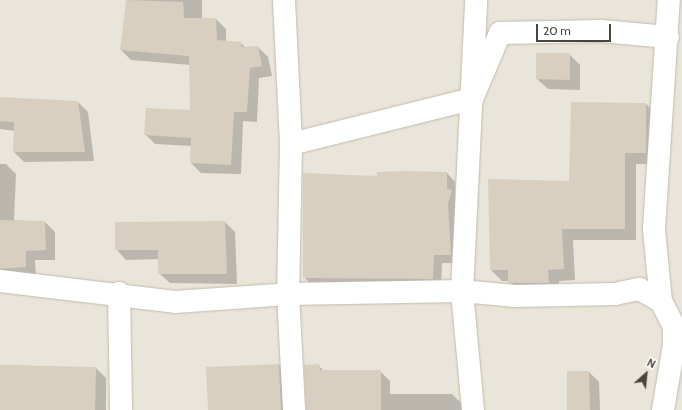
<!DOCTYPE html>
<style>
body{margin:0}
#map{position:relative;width:682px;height:410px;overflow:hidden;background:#f6f3ec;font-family:Cabin,sans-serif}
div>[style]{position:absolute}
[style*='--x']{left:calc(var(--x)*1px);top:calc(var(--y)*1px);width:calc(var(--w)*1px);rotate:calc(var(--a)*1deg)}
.residential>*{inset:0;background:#eae5da}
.shadow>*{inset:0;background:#0003}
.building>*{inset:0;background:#d8cfc1}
.roads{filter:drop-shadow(0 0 1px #c2bbae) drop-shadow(0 0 1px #c2bbae)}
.minor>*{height:22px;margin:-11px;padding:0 11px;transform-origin:11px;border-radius:11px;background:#fff}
span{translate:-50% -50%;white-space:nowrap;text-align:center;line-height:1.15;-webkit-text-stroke:3px #fff;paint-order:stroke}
.north{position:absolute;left:626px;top:354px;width:40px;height:40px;-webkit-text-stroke:3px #fff;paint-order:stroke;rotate:27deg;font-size:11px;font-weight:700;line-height:16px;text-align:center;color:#4b4439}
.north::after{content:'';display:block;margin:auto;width:14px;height:18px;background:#4b4439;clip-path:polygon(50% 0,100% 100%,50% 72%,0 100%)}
.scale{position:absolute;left:536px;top:24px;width:75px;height:18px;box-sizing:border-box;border:2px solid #4b4439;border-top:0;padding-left:5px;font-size:12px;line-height:14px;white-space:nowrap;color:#4b4439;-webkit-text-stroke:3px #fff;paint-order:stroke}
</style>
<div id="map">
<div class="residential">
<i style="clip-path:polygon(0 0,682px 0,682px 410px,0 410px)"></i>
</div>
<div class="shadow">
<i style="clip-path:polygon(127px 0,202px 0,202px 19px,216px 19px,226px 29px,226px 42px,241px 43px,246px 48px,258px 47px,268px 57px,272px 76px,259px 78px,257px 122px,243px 121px,241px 174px,201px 173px,191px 163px,192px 146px,155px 144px,145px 134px,191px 111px,191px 65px,131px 60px,121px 50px)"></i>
<i style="clip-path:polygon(569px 54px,580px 65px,580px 90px,548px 89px,537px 79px)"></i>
<i style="clip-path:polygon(0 98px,78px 102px,88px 112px,94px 161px,24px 162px,14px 152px,15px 131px,0 129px)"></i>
<i style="clip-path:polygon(646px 104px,657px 115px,657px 164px,636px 164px,636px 240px,573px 240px,575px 280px,559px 281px,559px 294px,521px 294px,509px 281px,502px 281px,491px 270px,489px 180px,570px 182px)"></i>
<i style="clip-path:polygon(0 164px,6px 164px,16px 174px,14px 220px,45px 222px,55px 232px,55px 260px,35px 260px,36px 277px,0 274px)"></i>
<i style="clip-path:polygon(447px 173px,455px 182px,455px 195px,460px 200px,460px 263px,442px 263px,441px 287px,313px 286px,304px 277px,345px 177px)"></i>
<i style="clip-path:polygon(225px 222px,235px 232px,237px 284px,170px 283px,159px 273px,159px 259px,126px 260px,116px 249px)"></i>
<i style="clip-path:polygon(0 365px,96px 368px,106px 378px,106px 410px,0 410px)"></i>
<i style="clip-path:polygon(279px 365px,289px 375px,291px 410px,209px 410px)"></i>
<i style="clip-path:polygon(318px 365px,324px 371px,380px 371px,390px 381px,390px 394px,452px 394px,462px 404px,462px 410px,307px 410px)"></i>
<i style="clip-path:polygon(589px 372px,599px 382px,600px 410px,568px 410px)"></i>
</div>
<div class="building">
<i style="clip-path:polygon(126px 0,183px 2px,184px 18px,216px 18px,217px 40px,241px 42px,241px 47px,258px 46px,262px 66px,250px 68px,247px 112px,234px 112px,231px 165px,190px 163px,191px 138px,144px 135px,146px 108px,190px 110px,189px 56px,120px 50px)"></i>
<i style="clip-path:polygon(536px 53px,570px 53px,570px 80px,536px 79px)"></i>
<i style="clip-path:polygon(0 97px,78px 101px,85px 152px,13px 152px,14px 122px,0 121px)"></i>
<i style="clip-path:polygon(571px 102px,646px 103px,646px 153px,625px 153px,625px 229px,562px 229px,564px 269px,548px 270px,549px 283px,508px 283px,508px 270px,490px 270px,488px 179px,569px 181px)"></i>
<i style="clip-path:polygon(404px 171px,447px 172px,447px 189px,452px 190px,448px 203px,451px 255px,434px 255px,433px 279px,303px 278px,303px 173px,377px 176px,377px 172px)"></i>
<i style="clip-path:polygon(0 220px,45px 221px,46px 250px,26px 251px,26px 267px,0 269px)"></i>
<i style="clip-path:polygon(225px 221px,227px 274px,158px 274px,158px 250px,115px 250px,115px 222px)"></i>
<i style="clip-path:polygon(279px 364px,281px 410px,208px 410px,206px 367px)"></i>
<i style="clip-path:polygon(319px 364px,320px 370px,381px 370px,381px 410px,306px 410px,304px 365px)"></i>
<i style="clip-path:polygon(0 365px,96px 367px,95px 410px,0 410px)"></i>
<i style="clip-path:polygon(567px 371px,589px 371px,590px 410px,567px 410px)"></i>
</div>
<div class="roads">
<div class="minor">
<i style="--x:284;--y:0;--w:144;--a:87.2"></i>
<i style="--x:291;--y:144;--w:150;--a:91.1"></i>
<i style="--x:288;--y:294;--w:116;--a:87"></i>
<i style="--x:291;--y:144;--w:187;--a:-14"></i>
<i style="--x:472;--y:99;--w:72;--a:-67"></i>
<i style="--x:500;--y:33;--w:101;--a:-1.1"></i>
<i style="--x:601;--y:31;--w:67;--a:5.1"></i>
<i style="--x:0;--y:281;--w:176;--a:6.8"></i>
<i style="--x:175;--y:302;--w:113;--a:-4"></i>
<i style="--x:288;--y:294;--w:174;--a:-1"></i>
<i style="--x:462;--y:291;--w:53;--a:5.4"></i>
<i style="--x:515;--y:296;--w:100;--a:-1.1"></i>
<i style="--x:615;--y:294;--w:25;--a:-12"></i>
<i style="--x:639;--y:289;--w:25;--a:29"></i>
<i style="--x:661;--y:301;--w:28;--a:63"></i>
<i style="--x:674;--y:326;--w:19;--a:90"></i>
<i style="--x:674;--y:345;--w:66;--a:99.6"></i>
<i style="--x:119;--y:293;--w:117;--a:89"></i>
<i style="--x:661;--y:301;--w:72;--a:-95.6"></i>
<i style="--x:654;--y:229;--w:229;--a:-86.3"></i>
<i style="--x:473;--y:410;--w:120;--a:-95.3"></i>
<i style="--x:462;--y:291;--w:291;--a:-87.2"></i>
</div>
</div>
<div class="north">N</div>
<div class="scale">20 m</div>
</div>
